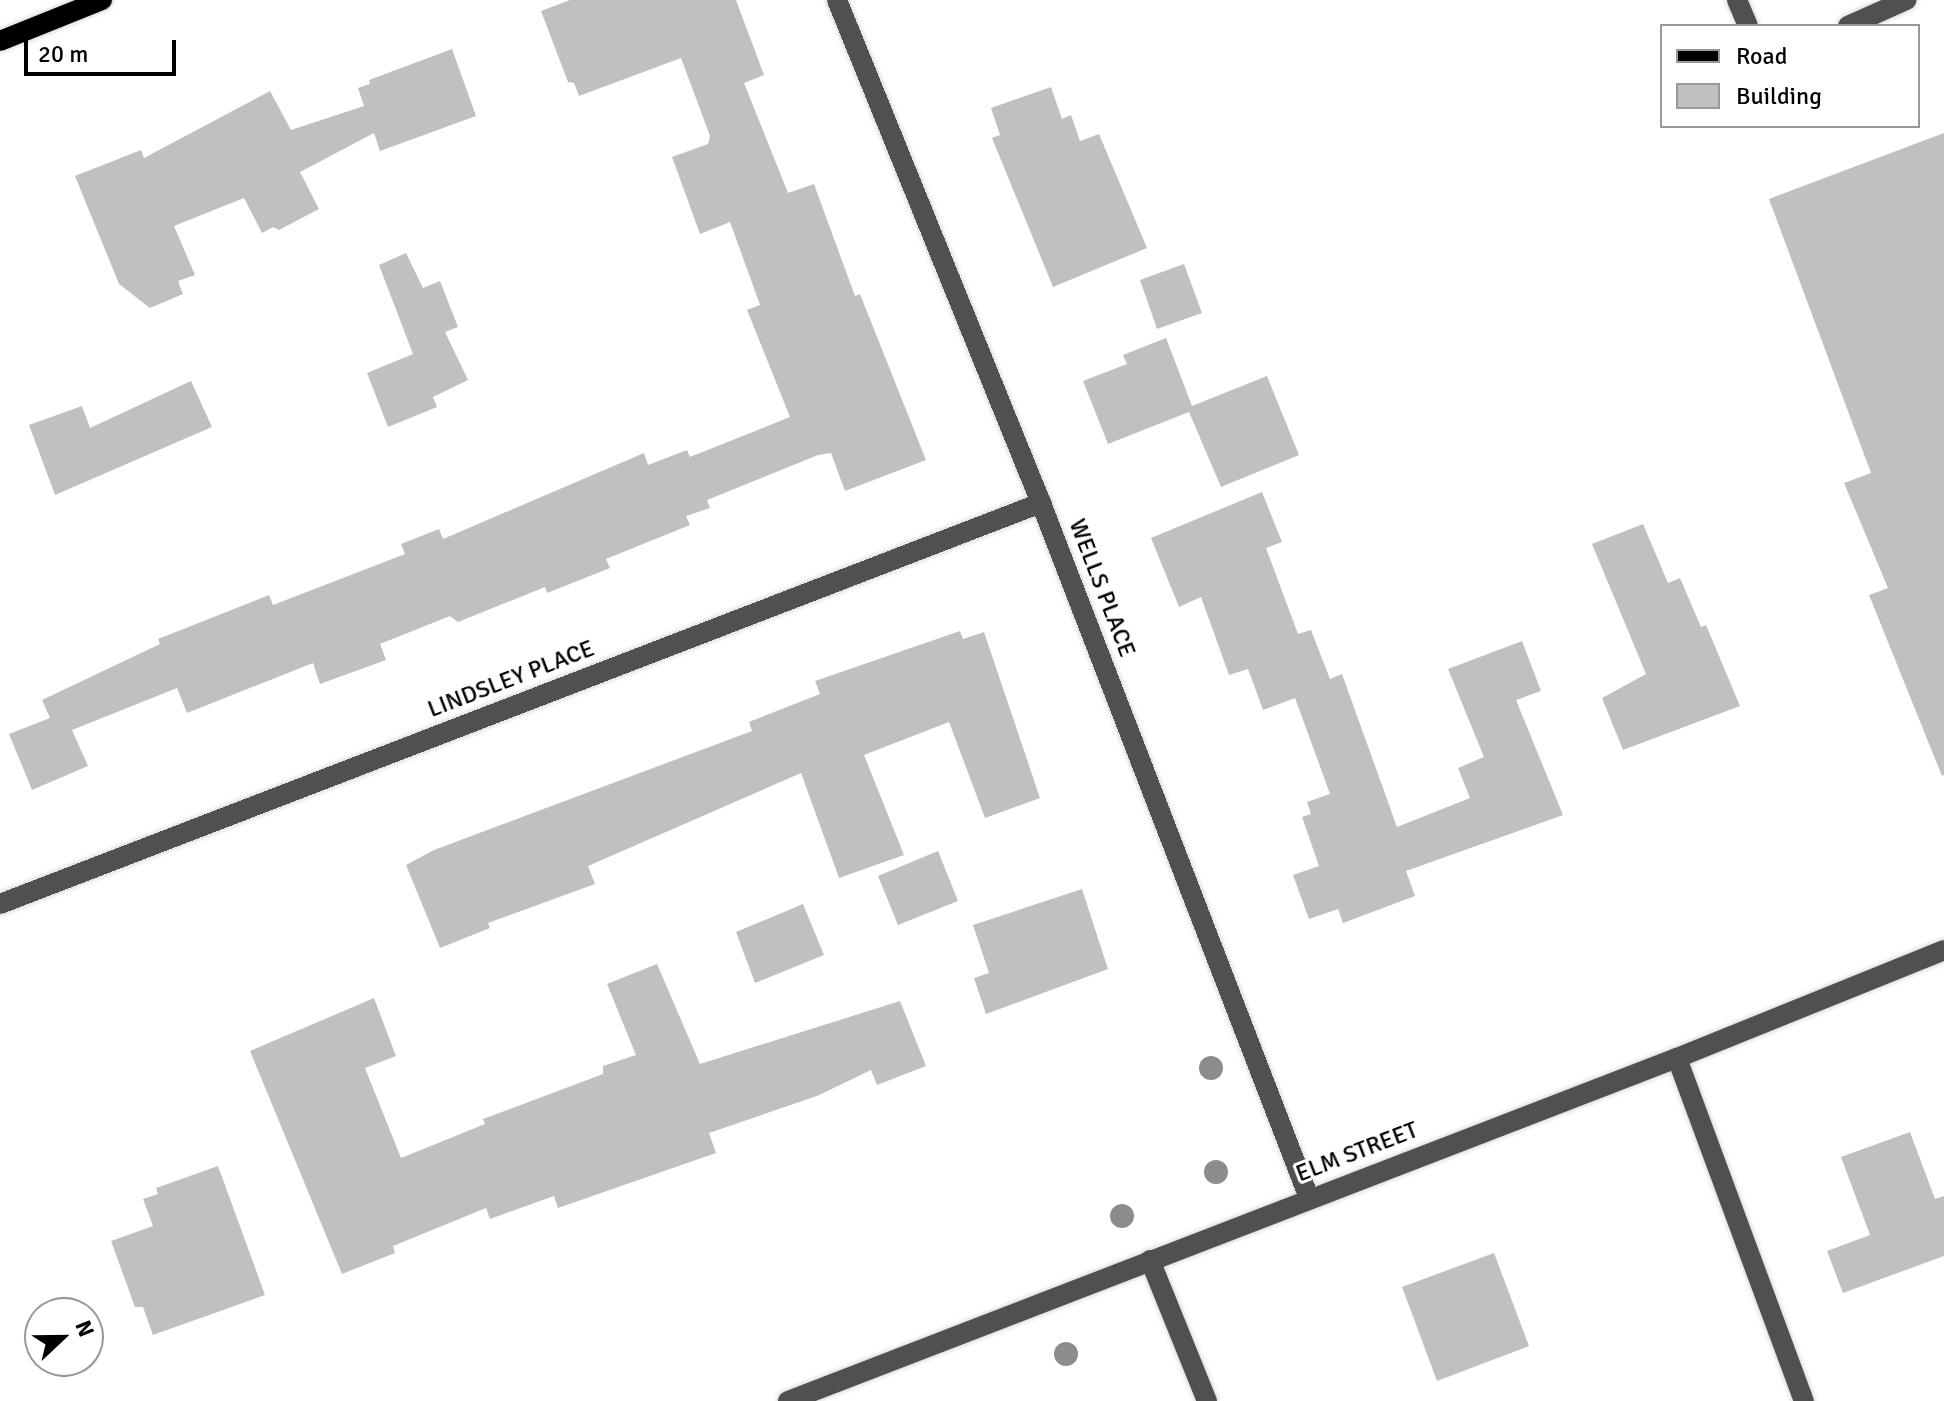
<!DOCTYPE html>
<style>
body{margin:0}
#map{position:relative;width:1944px;height:1401px;overflow:hidden;background:#fff;font-family:Signika,sans-serif}
div>[style]{position:absolute}
[style*='--x']{left:calc(var(--x)*1px);top:calc(var(--y)*1px);width:calc(var(--w)*1px);rotate:calc(var(--a)*1deg)}
.building>*{inset:0;background:#c0c0c0}
.roads{filter:drop-shadow(0 0 2px #dbdbdb) drop-shadow(0 0 2px #dbdbdb)}
.minor>*{height:20px;margin:-10px;padding:0 10px;transform-origin:10px;border-radius:10px;background:#505050}
.major>*{height:20px;margin:-10px;padding:0 10px;transform-origin:10px;border-radius:10px;background:#000}
.trees>*{width:24px;height:24px;margin:-12px;border-radius:50%;background:#8c8c8c}
span{translate:-50% -50%;white-space:nowrap;text-align:center;line-height:1.15;-webkit-text-stroke:6px #fff;paint-order:stroke}
.street-label{font-size:24px;color:#000}
.legend{position:absolute;left:1660px;top:24px;width:260px;height:104px;box-sizing:border-box;background:#fff;border:2px solid #999;margin:0;padding:10px 14px;list-style:none;font-size:24px;color:#000}
.legend li{display:flex;align-items:center;gap:16px;height:40px}
.legend b{width:40px;border:2px solid #999}
.north{position:absolute;left:24px;top:1297px;width:80px;height:80px;box-sizing:border-box;background:#fff;border:2px solid #999;border-radius:50%;rotate:68deg;font-size:22px;font-weight:700;line-height:32px;text-align:center;color:#000}
.north::after{content:'';display:block;margin:auto;width:28px;height:36px;background:#000;clip-path:polygon(50% 0,100% 100%,50% 72%,0 100%)}
.scale{position:absolute;left:24px;top:40px;width:152px;height:36px;box-sizing:border-box;border:4px solid #000;border-top:0;padding-left:10px;font-size:24px;line-height:28px;white-space:nowrap;color:#000;-webkit-text-stroke:6px #fff;paint-order:stroke}
</style>
<div id="map">
<div class="building">
<i style="clip-path:polygon(570px 0,736px 0,764px 75px,744px 83px,788px 193px,814px 184px,855px 296px,860px 294px,926px 460px,845px 491px,831px 453px,818px 455px,707px 500px,710px 508px,686px 516px,690px 525px,606px 559px,610px 568px,547px 593px,545px 587px,458px 622px,450px 616px,380px 644px,386px 660px,320px 684px,313px 663px,187px 713px,177px 688px,72px 730px,88px 766px,32px 790px,9px 734px,50px 718px,42px 700px,160px 644px,158px 639px,269px 595px,273px 605px,405px 554px,401px 544px,439px 529px,443px 539px,644px 453px,648px 465px,687px 450px,690px 457px,790px 417px,747px 310px,760px 305px,730px 222px,700px 234px,672px 157px,708px 144px,710px 136px,681px 58px,579px 96px,574px 83px,568px 82px,541px 11px)"></i>
<i style="clip-path:polygon(452px 49px,476px 116px,380px 151px,374px 133px,300px 172px,319px 209px,279px 230px,273px 227px,262px 233px,244px 198px,174px 226px,195px 275px,178px 281px,183px 294px,150px 308px,119px 284px,75px 176px,141px 150px,144px 158px,270px 91px,291px 130px,364px 106px,358px 88px,370px 84px,369px 80px)"></i>
<i style="clip-path:polygon(1051px 87px,1062px 119px,1071px 115px,1080px 141px,1099px 134px,1147px 248px,1053px 287px,992px 138px,1000px 135px,991px 108px)"></i>
<i style="clip-path:polygon(1944px 133px,1944px 775px,1942px 776px,1869px 595px,1888px 588px,1844px 483px,1871px 473px,1769px 199px)"></i>
<i style="clip-path:polygon(406px 253px,423px 288px,440px 281px,458px 327px,445px 332px,468px 380px,433px 397px,437px 407px,388px 427px,367px 373px,413px 354px,379px 265px)"></i>
<i style="clip-path:polygon(1184px 264px,1202px 313px,1157px 329px,1140px 280px)"></i>
<i style="clip-path:polygon(1166px 338px,1192px 406px,1267px 376px,1299px 455px,1221px 487px,1189px 412px,1108px 444px,1083px 381px,1127px 364px,1123px 355px)"></i>
<i style="clip-path:polygon(191px 381px,212px 427px,55px 495px,29px 425px,82px 406px,90px 428px)"></i>
<i style="clip-path:polygon(1262px 492px,1282px 542px,1266px 548px,1298px 634px,1311px 630px,1330px 679px,1342px 674px,1397px 827px,1470px 798px,1458px 768px,1484px 757px,1448px 669px,1522px 641px,1541px 691px,1516px 700px,1563px 815px,1406px 871px,1415px 896px,1343px 923px,1338px 909px,1309px 919px,1293px 875px,1319px 866px,1302px 817px,1311px 814px,1307px 802px,1330px 794px,1295px 698px,1263px 710px,1248px 669px,1229px 675px,1201px 597px,1179px 607px,1151px 538px)"></i>
<i style="clip-path:polygon(1643px 524px,1668px 583px,1680px 578px,1701px 627px,1706px 625px,1740px 706px,1623px 750px,1602px 698px,1646px 674px,1592px 544px)"></i>
<i style="clip-path:polygon(960px 631px,963px 639px,984px 632px,1040px 798px,985px 818px,949px 722px,864px 755px,904px 855px,839px 878px,801px 773px,588px 866px,595px 884px,488px 923px,490px 928px,440px 948px,406px 865px,434px 850px,752px 731px,749px 722px,820px 694px,815px 681px)"></i>
<i style="clip-path:polygon(938px 851px,958px 901px,898px 925px,878px 876px)"></i>
<i style="clip-path:polygon(1082px 889px,1108px 969px,986px 1014px,974px 978px,989px 973px,973px 925px)"></i>
<i style="clip-path:polygon(803px 904px,824px 955px,755px 983px,736px 932px)"></i>
<i style="clip-path:polygon(657px 964px,700px 1064px,900px 1001px,926px 1066px,877px 1085px,871px 1070px,817px 1096px,709px 1133px,716px 1153px,558px 1208px,554px 1196px,490px 1219px,486px 1208px,393px 1246px,395px 1253px,342px 1274px,250px 1051px,374px 998px,396px 1056px,365px 1068px,401px 1158px,485px 1124px,483px 1119px,603px 1074px,603px 1066px,636px 1055px,607px 984px)"></i>
<i style="clip-path:polygon(1910px 1132px,1935px 1199px,1944px 1196px,1944px 1256px,1843px 1293px,1827px 1251px,1870px 1235px,1841px 1157px)"></i>
<i style="clip-path:polygon(218px 1166px,265px 1295px,153px 1335px,143px 1307px,135px 1307px,111px 1241px,153px 1226px,143px 1199px,158px 1194px,156px 1188px)"></i>
<i style="clip-path:polygon(1494px 1253px,1529px 1346px,1437px 1381px,1402px 1287px)"></i>
</div>
<div class="roads">
<div class="minor">
<i style="--x:837;--y:0;--w:543;--a:67.92"></i>
<i style="--x:1041;--y:503;--w:745;--a:68.91"></i>
<i style="--x:1737;--y:0;--w:28;--a:67"></i>
<i style="--x:1848;--y:26;--w:64;--a:-24.1"></i>
<i style="--x:0;--y:904;--w:1116;--a:-21.07"></i>
<i style="--x:1677;--y:1058;--w:366;--a:69.7"></i>
<i style="--x:1150;--y:1260;--w:152;--a:68"></i>
<i style="--x:788;--y:1401;--w:953;--a:-21.1"></i>
<i style="--x:1677;--y:1058;--w:288;--a:-22"></i>
</div>
<div class="major">
<i style="--x:0;--y:41;--w:110;--a:-21.9"></i>
</div>
</div>
<div class="trees">
<i style="left:1211px;top:1068px"></i>
<i style="left:1216px;top:1172px"></i>
<i style="left:1122px;top:1216px"></i>
<i style="left:1066px;top:1354px"></i>
</div>
<div class="street-label">
<span style="left:1102px;top:588px;rotate:69deg">WELLS PLACE</span>
<span style="left:511px;top:679px;rotate:-21deg">LINDSLEY PLACE</span>
<span style="left:1357px;top:1152px;rotate:-21deg">ELM STREET</span>
</div>
<ul class="legend">
<li><b style="height:10px;background:#000"></b>Road</li>
<li><b style="height:22px;background:#c0c0c0"></b>Building</li>
</ul>
<div class="north">N</div>
<div class="scale">20 m</div>
</div>
